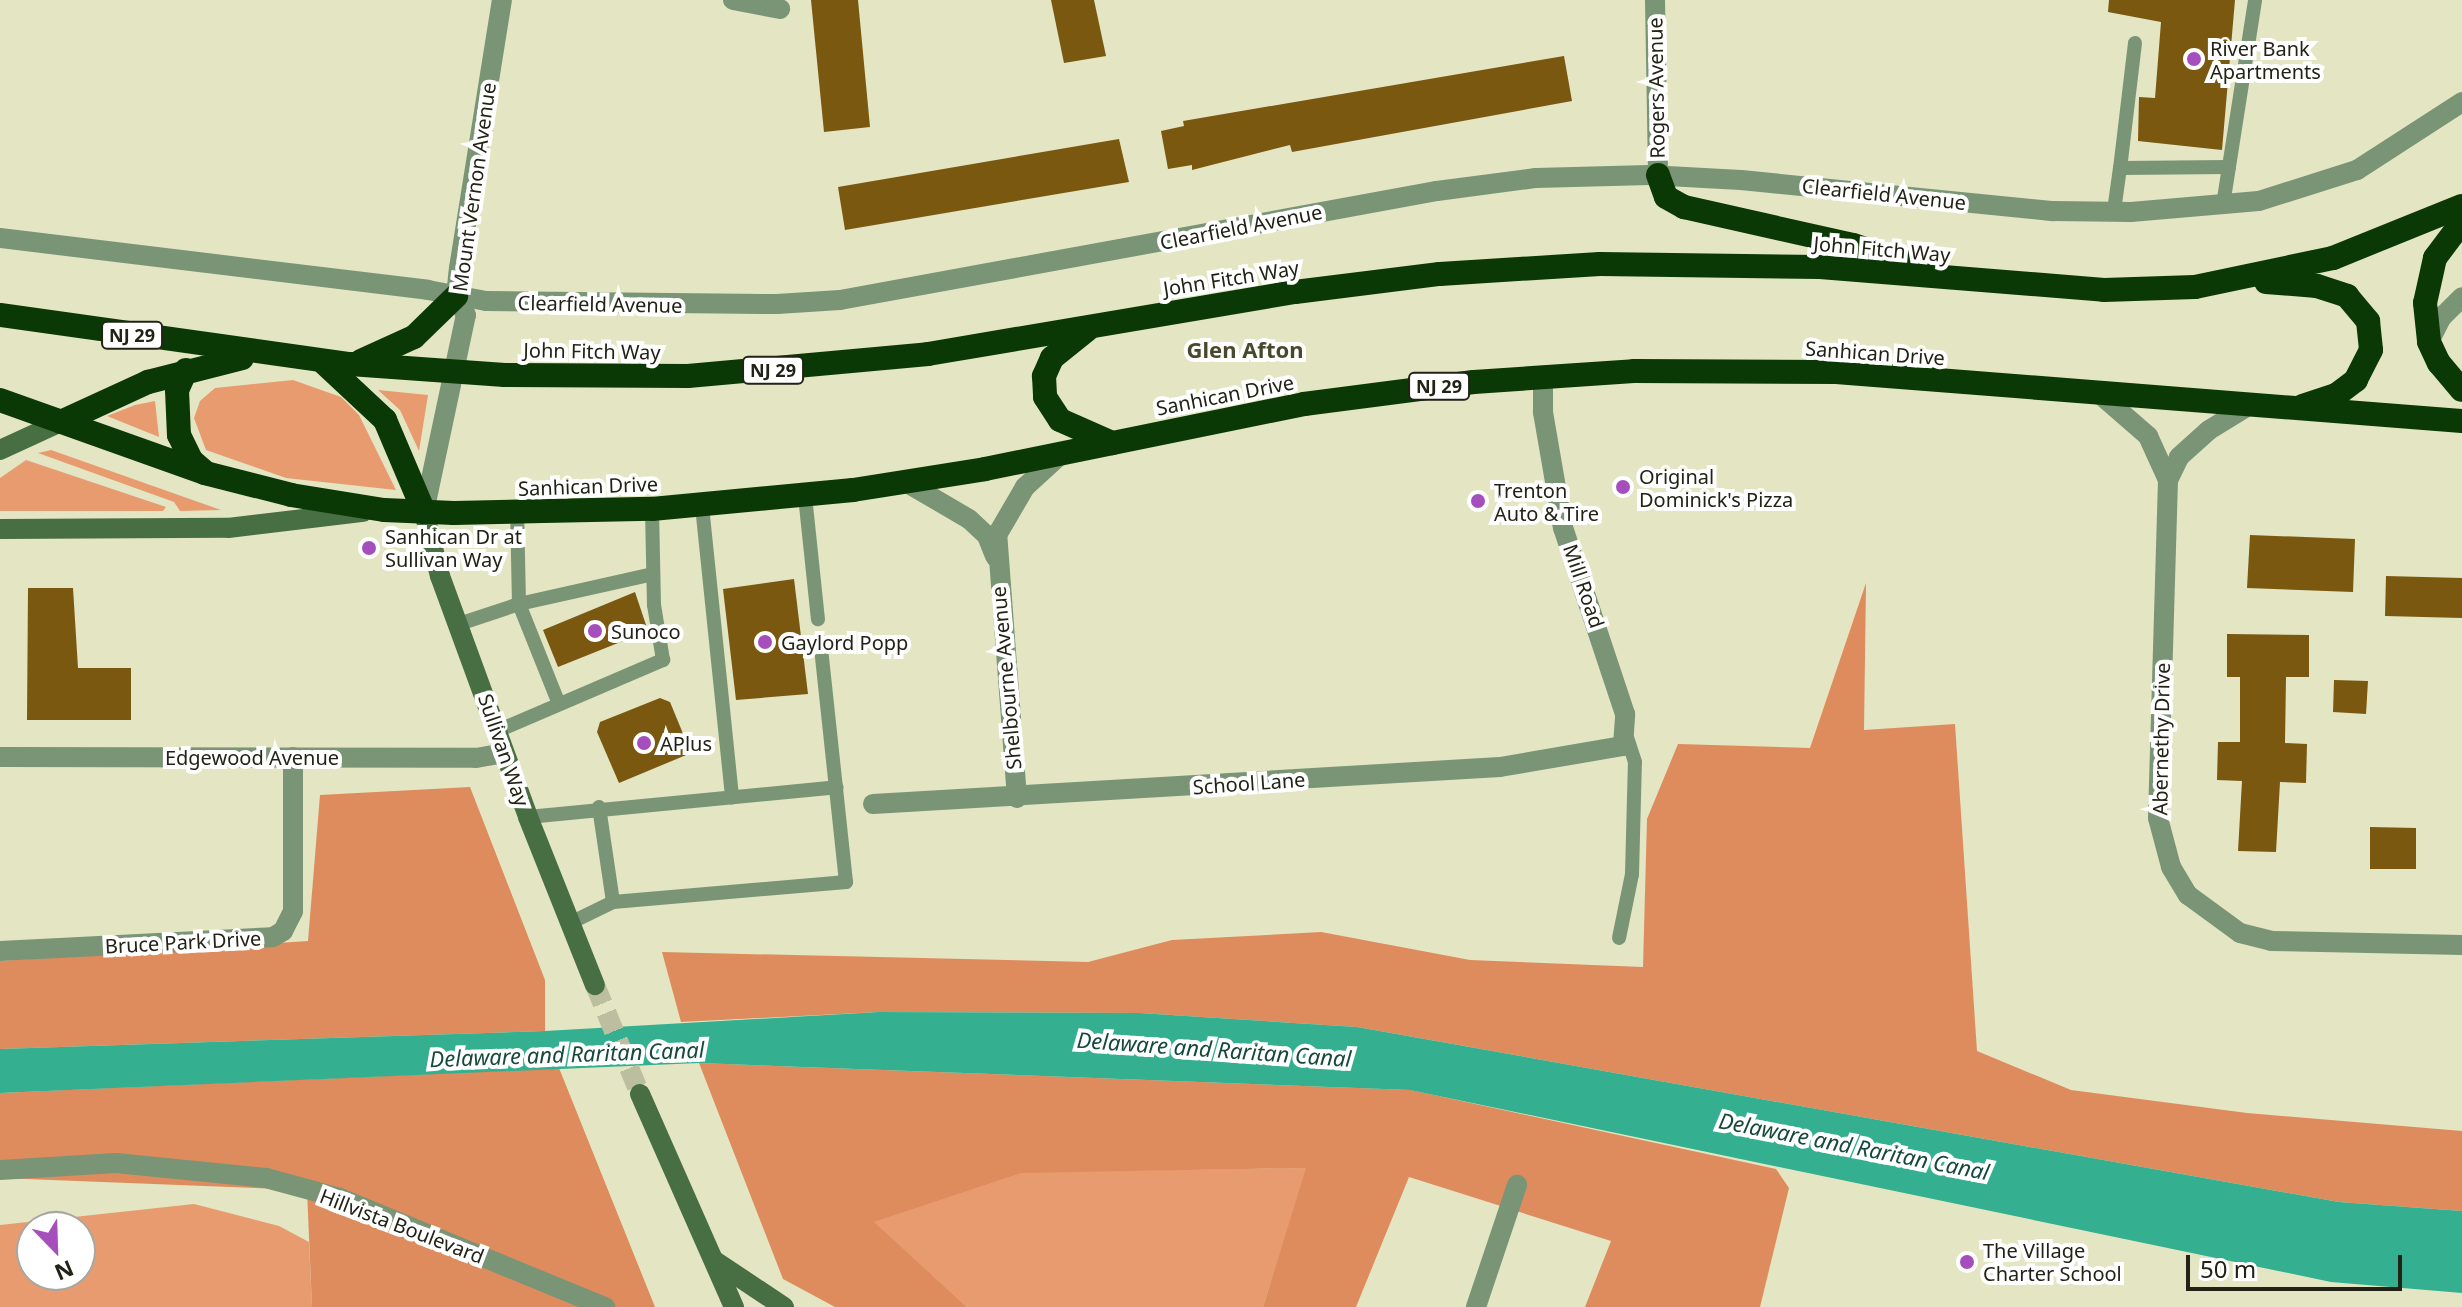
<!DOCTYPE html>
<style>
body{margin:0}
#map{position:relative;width:2462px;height:1307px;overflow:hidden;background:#e3e5c3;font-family:"Noto Sans",sans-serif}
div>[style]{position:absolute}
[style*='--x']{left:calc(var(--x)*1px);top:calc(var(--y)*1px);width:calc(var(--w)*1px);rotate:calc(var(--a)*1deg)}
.green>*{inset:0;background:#e99b70}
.forest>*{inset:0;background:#de8c5d}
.water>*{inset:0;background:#34b091}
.building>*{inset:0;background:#7a5810}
.secondary-tunnel>*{height:20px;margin-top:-10px;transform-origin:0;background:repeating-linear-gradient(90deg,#bcbea0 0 20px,transparent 0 30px)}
.lane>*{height:14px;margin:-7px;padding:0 7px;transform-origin:7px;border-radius:7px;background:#7a9476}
.street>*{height:20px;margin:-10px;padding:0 10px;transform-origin:10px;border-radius:10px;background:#7a9476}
.secondary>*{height:20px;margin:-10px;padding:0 10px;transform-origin:10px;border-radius:10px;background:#486e43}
.highway>*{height:24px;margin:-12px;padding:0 12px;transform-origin:12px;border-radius:12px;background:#0b3905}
.dots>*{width:22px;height:22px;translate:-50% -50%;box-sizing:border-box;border:4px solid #fff;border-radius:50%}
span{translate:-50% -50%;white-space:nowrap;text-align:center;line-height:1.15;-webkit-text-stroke:8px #fff;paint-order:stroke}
.shield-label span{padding:2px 6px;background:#fff;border:2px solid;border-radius:6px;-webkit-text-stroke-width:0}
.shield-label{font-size:18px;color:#222316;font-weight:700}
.poi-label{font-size:20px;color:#222316}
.left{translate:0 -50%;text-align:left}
.street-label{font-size:20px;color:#222316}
.neighbourhood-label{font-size:22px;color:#48492c;font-weight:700}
.water-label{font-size:22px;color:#16493b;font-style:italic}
.north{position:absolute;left:16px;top:1211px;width:80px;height:80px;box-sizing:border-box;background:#fff;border:2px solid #a7a7a2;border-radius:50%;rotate:157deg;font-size:22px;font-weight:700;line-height:32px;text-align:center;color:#222316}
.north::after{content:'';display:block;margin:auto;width:28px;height:36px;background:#a54fbd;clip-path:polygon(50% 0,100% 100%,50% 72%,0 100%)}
.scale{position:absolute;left:2186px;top:1255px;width:216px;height:36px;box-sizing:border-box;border:4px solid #222316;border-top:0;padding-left:10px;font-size:24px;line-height:28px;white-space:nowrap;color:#222316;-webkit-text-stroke:6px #fff;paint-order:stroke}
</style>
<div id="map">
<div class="green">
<i style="clip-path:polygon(293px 380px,341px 397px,359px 415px,396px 490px,286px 478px,206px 450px,194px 418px,200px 401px,215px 388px)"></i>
<i style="clip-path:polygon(378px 390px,428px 395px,419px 451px,400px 410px)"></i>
<i style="clip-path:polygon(155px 401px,159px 437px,107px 416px,135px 405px)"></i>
<i style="clip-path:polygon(51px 450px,221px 510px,180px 511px,174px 502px,38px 453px)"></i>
<i style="clip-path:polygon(26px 460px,166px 507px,163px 511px,0 511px,0 478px)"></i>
<i style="clip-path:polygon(1307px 1168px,1263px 1307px,967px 1307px,873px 1222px,1021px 1172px)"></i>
<i style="clip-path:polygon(evenodd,194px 1204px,279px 1226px,309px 1242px,312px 1307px,0 1307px,0 1225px,194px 1204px,32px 1227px,80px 1227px,80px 1275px,32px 1275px,32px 1227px)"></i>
</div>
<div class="forest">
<i style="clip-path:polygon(1866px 583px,1864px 730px,1955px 724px,1977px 1051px,2071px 1090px,2247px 1113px,2462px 1131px,2462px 1211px,2339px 1202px,1357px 1027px,1140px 1013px,879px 1012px,681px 1022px,662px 952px,1088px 962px,1172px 940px,1321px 932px,1470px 960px,1643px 967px,1647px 819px,1678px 744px,1810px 748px)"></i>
<i style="clip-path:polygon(470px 787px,545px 980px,545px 1031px,0 1049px,0 961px,308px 941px,320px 795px)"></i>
<i style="clip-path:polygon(699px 1063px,1411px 1090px,1776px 1169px,1789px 1188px,1760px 1307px,1585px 1307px,1611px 1241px,1409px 1177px,1356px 1307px,1263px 1307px,1306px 1168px,1021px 1173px,874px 1222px,967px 1307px,835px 1307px,783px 1279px)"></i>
<i style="clip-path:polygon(559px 1068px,655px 1307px,312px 1307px,307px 1190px,0 1178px,0 1093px)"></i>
</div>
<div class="water">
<i style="clip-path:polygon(879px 1012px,1140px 1013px,1357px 1027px,2339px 1202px,2462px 1211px,2462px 1293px,2331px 1282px,1410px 1090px,699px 1063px,0 1093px,0 1049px,545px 1031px)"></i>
</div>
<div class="building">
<i style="clip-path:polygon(811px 0,858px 0,870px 127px,824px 132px)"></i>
<i style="clip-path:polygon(1051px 0,1094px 0,1106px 56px,1064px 63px)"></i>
<i style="clip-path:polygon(2109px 0,2235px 0,2222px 150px,2138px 141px,2139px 97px,2155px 98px,2161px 22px,2108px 12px)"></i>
<i style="clip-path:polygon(1564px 56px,1572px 101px,1292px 152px,1290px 145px,1192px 170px,1192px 165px,1168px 169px,1161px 131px,1184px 126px,1183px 121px)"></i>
<i style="clip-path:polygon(1119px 139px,1129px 182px,845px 230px,838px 187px)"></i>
<i style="clip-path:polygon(2250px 535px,2355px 539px,2353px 592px,2247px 588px)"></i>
<i style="clip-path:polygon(2386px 576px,2462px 578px,2462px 618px,2385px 616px)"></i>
<i style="clip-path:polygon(794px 579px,808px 694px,736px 700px,723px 589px)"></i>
<i style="clip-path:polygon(28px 588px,73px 588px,78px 668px,131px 668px,131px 720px,27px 720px)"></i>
<i style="clip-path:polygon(635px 592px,648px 631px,558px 667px,543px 630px)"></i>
<i style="clip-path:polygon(2227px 634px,2309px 635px,2309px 677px,2286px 677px,2285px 743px,2307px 744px,2306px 783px,2280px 782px,2276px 852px,2238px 851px,2242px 781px,2217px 780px,2218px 742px,2240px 742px,2240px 677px,2227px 677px)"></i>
<i style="clip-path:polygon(2334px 680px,2368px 681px,2366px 714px,2333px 712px)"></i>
<i style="clip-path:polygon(660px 698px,670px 702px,691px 753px,619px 783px,597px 732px,600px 722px)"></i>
<i style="clip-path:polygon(2370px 827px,2416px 828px,2416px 869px,2370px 869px)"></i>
</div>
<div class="secondary-tunnel">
<i style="--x:595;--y:985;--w:118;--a:67.6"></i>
</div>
<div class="lane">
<i style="--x:2135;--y:43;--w:126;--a:96.8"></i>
<i style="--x:2120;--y:168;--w:109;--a:-0.5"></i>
<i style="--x:2223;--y:205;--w:207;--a:-81.1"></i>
<i style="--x:2114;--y:211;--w:43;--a:-82.1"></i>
<i style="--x:805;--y:496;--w:124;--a:84"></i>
<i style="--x:702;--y:506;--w:293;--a:84.1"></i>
<i style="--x:459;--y:624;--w:63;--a:-18.4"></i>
<i style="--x:519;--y:604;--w:92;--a:-91.2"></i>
<i style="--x:559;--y:704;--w:108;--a:-111.8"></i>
<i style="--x:519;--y:604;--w:137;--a:-12.6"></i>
<i style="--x:497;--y:731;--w:181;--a:-23.2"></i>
<i style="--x:663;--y:660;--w:56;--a:-99.3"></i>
<i style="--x:654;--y:605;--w:96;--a:-91.2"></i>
<i style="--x:599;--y:807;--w:96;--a:81.6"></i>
<i style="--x:613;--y:902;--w:234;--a:-4.9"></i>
<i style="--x:846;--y:882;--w:243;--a:-96.1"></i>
<i style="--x:528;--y:817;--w:310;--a:-5.5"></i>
<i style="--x:570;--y:923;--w:48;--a:-26"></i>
<i style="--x:1619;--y:938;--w:65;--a:-78.5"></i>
<i style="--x:1632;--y:874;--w:112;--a:-88.5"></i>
<i style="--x:1635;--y:762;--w:25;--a:-108"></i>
</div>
<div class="street">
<i style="--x:733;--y:0;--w:48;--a:10.8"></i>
<i style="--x:1655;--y:0;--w:175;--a:89"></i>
<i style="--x:0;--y:238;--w:431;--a:6.9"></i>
<i style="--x:428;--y:290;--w:59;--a:10.7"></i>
<i style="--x:486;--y:301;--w:291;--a:0.6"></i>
<i style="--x:777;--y:304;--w:63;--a:-3.6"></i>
<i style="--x:840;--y:300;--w:607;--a:-10.35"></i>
<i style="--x:1437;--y:191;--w:100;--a:-7.5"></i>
<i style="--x:1536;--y:178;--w:113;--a:-1.5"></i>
<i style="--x:1649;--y:175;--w:92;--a:3.1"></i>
<i style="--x:1741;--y:180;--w:314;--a:5.7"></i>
<i style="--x:2053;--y:211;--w:78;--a:0.7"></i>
<i style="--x:2131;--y:212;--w:128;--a:-4.9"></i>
<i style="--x:2259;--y:201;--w:103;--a:-17.6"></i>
<i style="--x:2357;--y:170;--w:125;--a:-32.9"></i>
<i style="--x:2429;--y:342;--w:28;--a:-63"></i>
<i style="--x:2442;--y:317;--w:28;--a:-45"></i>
<i style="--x:2102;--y:396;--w:61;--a:41"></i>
<i style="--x:2148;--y:436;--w:48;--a:65.6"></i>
<i style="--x:2168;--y:480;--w:338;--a:91.7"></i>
<i style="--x:2158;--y:818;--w:51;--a:75.1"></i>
<i style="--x:2171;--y:867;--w:33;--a:59"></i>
<i style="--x:2188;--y:895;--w:64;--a:36.2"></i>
<i style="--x:2240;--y:933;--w:32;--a:14"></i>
<i style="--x:2271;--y:941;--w:191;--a:1.2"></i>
<i style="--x:2168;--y:480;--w:25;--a:-64"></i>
<i style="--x:2179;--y:457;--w:40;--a:-42"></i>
<i style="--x:2209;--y:430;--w:46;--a:-31.6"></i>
<i style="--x:909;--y:484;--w:69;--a:30.3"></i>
<i style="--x:969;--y:519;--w:25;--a:43"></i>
<i style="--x:987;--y:536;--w:22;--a:68"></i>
<i style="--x:424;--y:512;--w:201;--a:-78"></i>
<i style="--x:466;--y:315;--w:21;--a:-118"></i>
<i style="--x:456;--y:296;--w:28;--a:-84"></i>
<i style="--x:459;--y:268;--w:271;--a:-80.9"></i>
<i style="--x:0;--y:757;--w:476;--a:0.1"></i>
<i style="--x:476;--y:758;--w:28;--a:-10"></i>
<i style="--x:1017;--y:798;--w:264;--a:-94.3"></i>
<i style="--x:997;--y:535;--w:56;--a:-59.7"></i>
<i style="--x:1025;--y:487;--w:47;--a:-42.4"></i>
<i style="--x:873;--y:804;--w:628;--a:-3.38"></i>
<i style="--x:1500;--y:767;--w:125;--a:-9.7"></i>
<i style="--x:1623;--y:746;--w:32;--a:-86"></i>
<i style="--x:1625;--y:714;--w:196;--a:-108.4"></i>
<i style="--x:1563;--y:528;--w:118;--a:-99.8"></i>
<i style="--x:1543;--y:412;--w:36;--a:-90"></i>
<i style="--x:0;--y:951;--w:273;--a:-2.9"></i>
<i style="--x:273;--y:937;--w:12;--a:-31"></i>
<i style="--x:283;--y:931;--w:22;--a:-63"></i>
<i style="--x:293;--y:911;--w:154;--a:-90"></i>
<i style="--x:0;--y:1170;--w:116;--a:-3.5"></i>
<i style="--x:116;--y:1163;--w:151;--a:5.7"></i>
<i style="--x:266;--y:1178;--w:77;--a:15.1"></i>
<i style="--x:340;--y:1198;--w:287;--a:22.4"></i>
<i style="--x:1476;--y:1307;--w:129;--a:-71.4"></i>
</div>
<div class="secondary">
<i style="--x:0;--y:450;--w:67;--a:-24.7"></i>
<i style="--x:424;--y:512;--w:66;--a:76"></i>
<i style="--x:440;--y:576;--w:257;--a:69.9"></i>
<i style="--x:528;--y:817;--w:181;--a:68.3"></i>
<i style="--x:0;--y:529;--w:228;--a:-0.3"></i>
<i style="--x:228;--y:528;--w:136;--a:-6.8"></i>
<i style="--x:640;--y:1094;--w:233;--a:66.2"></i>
<i style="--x:715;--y:1261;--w:83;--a:33.7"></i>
</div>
<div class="highway">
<i style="--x:1658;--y:175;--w:23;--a:70"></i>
<i style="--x:1666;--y:197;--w:21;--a:29"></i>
<i style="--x:1684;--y:207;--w:173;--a:12.7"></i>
<i style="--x:1853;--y:245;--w:68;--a:17.9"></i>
<i style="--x:2462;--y:222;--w:45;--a:126.9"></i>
<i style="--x:2435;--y:258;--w:46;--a:102.5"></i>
<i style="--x:2425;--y:303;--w:39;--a:84"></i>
<i style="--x:2429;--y:342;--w:23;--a:65"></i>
<i style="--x:2439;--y:363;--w:35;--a:50"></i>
<i style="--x:2266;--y:282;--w:51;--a:4.5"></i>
<i style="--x:2317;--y:286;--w:32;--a:18"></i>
<i style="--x:2347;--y:296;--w:33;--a:50"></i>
<i style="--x:2368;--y:321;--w:29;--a:84"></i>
<i style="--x:2371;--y:350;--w:34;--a:117"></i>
<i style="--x:2356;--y:380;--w:25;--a:143"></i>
<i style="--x:2336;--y:395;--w:35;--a:162"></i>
<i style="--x:0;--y:315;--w:353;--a:8"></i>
<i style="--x:350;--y:364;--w:155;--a:4.1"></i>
<i style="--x:505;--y:375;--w:183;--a:0.3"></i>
<i style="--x:688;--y:376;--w:241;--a:-5.2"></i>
<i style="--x:928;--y:354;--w:372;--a:-9.6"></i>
<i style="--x:1295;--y:292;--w:146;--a:-7.1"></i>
<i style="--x:1440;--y:274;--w:160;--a:-3.6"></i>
<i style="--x:1600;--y:264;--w:220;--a:0.8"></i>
<i style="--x:1820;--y:267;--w:285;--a:4.6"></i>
<i style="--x:2104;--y:290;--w:91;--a:-1.9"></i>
<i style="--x:2195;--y:287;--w:141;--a:-11.9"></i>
<i style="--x:2333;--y:258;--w:139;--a:-22"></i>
<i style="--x:1087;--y:330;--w:45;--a:141.3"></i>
<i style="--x:1052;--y:358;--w:20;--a:114"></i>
<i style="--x:1044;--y:376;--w:21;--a:87"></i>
<i style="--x:1045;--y:397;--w:27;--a:57"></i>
<i style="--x:1060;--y:420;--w:57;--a:23.9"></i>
<i style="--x:361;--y:361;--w:58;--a:-24.4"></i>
<i style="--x:414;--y:337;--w:59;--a:-44.3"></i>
<i style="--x:323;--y:362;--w:85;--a:43.1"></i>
<i style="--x:385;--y:420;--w:100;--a:67"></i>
<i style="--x:186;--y:370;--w:22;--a:114"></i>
<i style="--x:177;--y:390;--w:45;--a:87.5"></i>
<i style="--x:179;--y:435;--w:28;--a:64"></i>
<i style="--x:191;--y:460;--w:18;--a:41"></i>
<i style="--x:0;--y:400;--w:218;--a:19.6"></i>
<i style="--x:205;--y:473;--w:89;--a:14.3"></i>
<i style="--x:291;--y:495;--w:94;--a:9.2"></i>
<i style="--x:384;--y:510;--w:70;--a:2.5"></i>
<i style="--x:454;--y:513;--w:198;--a:-1.2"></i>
<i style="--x:652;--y:509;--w:202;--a:-5.4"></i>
<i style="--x:853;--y:490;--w:134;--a:-9"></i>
<i style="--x:985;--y:469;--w:326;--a:-11.5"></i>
<i style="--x:1304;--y:404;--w:171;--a:-7.4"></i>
<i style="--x:1474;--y:382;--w:160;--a:-3.9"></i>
<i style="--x:1634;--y:371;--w:202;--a:0.3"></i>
<i style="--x:1836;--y:372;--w:628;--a:4.48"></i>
<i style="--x:61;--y:422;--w:96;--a:-24.7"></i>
<i style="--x:148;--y:382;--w:97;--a:-14.3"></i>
</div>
<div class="dots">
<i style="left:2194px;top:59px;background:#a54fbd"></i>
<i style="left:1623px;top:487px;background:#a54fbd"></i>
<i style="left:1478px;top:501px;background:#a54fbd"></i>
<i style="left:369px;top:548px;background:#a54fbd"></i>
<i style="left:595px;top:631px;background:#a54fbd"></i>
<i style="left:765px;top:642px;background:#a54fbd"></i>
<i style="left:644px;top:743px;background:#a54fbd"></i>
<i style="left:1967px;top:1262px;background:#a54fbd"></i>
</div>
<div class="shield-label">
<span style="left:132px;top:335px">NJ 29</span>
<span style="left:773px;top:370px">NJ 29</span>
<span style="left:1439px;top:386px">NJ 29</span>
</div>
<div class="poi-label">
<span class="left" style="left:2210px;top:60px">River Bank<br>Apartments</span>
<span class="left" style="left:1639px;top:488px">Original<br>Dominick's Pizza</span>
<span class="left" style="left:1494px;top:502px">Trenton<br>Auto &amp; Tire</span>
<span class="left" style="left:385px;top:548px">Sanhican Dr at<br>Sullivan Way</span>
<span class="left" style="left:611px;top:631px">Sunoco</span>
<span class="left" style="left:781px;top:642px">Gaylord Popp</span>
<span class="left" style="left:660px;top:743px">APlus</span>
<span class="left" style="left:1983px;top:1262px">The Village<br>Charter School</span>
</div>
<div class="street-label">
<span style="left:1656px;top:88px;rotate:-91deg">Rogers Avenue</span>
<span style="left:474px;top:187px;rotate:-82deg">Mount Vernon Avenue</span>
<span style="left:1884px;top:194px;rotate:6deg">Clearfield Avenue</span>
<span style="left:1241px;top:227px;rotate:-11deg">Clearfield Avenue</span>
<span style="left:1882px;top:249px;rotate:5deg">John Fitch Way</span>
<span style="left:1231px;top:278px;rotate:-9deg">John Fitch Way</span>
<span style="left:600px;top:304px;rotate:1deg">Clearfield Avenue</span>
<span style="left:592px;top:351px;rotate:1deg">John Fitch Way</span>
<span style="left:1875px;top:353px;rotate:4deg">Sanhican Drive</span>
<span style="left:1225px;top:395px;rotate:-11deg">Sanhican Drive</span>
<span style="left:588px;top:486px;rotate:-2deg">Sanhican Drive</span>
<span style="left:1584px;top:586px;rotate:71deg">Mill Road</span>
<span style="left:1006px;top:678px;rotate:-95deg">Shelbourne Avenue</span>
<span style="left:2161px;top:739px;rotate:-89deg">Abernethy Drive</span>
<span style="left:504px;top:750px;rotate:71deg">Sullivan Way</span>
<span style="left:252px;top:757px">Edgewood Avenue</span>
<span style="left:1249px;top:783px;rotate:-4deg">School Lane</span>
<span style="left:183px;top:942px;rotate:-3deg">Bruce Park Drive</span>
<span style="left:402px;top:1226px;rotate:21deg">Hillvista Boulevard</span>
</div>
<div class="neighbourhood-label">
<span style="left:1245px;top:350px">Glen Afton</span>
</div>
<div class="water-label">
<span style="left:1214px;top:1049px;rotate:4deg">Delaware and Raritan Canal</span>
<span style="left:567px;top:1054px;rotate:-2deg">Delaware and Raritan Canal</span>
<span style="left:1854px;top:1146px;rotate:11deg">Delaware and Raritan Canal</span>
</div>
<div class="north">N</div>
<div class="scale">50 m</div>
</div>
